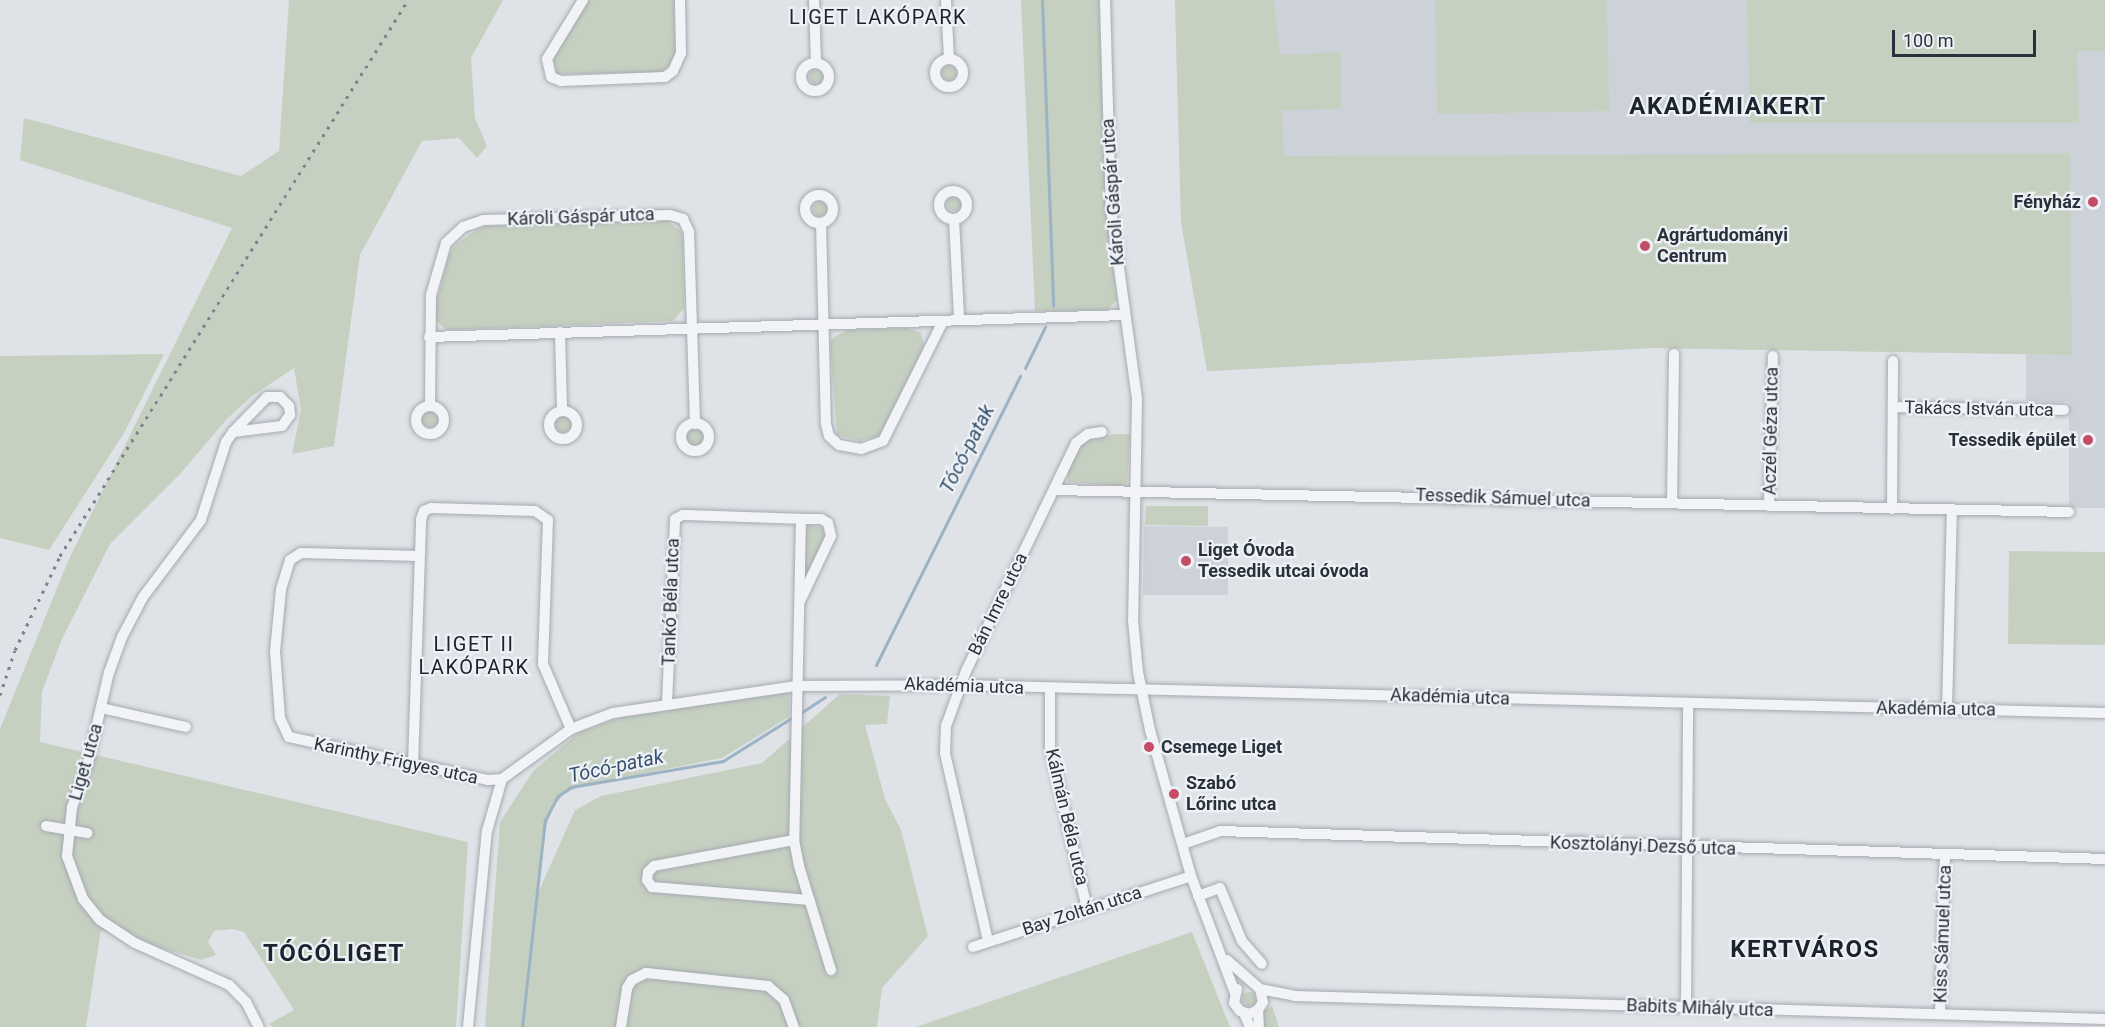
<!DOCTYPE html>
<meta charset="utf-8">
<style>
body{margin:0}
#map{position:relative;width:2105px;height:1027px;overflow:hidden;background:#dfe3e7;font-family:Roboto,sans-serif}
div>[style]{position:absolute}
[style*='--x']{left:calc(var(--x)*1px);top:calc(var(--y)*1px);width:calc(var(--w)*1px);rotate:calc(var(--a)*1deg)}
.built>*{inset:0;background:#cdd2d9}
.green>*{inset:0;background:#c6d0c1}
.round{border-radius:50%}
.stream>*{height:3px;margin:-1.5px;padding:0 1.5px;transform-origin:1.5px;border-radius:1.5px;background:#9cb2c5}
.roads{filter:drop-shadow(0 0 2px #a5aab1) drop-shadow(0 0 2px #a5aab1)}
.minor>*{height:10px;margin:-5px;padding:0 5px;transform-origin:5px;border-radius:5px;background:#f1f3f6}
.minor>.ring{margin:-5px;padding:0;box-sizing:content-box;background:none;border:10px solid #f1f3f6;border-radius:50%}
.rail>*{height:3px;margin-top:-1.5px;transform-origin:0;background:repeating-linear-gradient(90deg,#7a8390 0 3px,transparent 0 9px)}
.dots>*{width:16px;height:16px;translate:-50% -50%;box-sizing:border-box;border:3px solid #eef1f5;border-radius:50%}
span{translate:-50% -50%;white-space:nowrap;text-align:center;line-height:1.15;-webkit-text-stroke:4.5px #eef1f5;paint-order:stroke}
.street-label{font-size:18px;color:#29313d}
.poi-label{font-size:18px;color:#29313d;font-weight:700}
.right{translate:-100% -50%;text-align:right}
.left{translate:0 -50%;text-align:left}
.neighbourhood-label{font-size:20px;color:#1b232e;letter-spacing:1.5px}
.water-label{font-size:20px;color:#36526e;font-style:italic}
.district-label{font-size:24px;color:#1b232e;font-weight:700;letter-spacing:1.5px}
.scale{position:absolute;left:1892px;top:30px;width:144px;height:27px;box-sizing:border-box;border:3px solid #29313d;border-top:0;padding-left:8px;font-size:18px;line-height:21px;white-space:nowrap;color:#29313d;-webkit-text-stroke:4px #eef1f5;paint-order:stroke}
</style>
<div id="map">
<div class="built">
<i style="clip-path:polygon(1175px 0,2105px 0,2105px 508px,2069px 508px,2069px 402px,2026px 401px,2026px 354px,1651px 348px,1207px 371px,1181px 221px)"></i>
<i style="clip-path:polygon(1144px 526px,1228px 527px,1228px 595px,1143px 595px)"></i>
</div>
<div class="green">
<i style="clip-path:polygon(289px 0,503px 0,471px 58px,475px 118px,487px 146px,477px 158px,459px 138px,422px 141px,360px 255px,334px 446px,292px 454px,301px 410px,294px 368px,252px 396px,227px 419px,180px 474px,110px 544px,61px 641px,42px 692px,40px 742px,468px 842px,456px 1027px,273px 1027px,269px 1024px,294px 1010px,244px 932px,233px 929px,214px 931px,208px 942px,216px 955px,201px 960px,101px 930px,86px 1027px,0 1027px,0 729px,68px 561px,232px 228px,20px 160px,24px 118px,241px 176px,279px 151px)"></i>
<i style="clip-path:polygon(588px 0,674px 0,676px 53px,669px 66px,658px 73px,558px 74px,553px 60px)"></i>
<i style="clip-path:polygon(1021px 0,1099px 0,1106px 213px,1117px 300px,1107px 310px,1035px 311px)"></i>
<i style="clip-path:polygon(1175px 0,1274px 0,1280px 55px,1341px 52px,1341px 109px,1282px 110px,1284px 156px,2070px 153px,2072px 355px,1651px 348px,1207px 371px,1181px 221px)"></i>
<i style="clip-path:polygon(1435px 0,1607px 0,1609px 111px,1437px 114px)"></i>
<i style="clip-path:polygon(1747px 0,2105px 0,2105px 51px,2077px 51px,2079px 123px,1750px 123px)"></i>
<i class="round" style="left:942px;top:66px;width:14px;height:14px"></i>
<i class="round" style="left:809px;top:70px;width:14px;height:14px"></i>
<i class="round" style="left:947px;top:197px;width:14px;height:14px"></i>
<i class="round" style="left:813px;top:202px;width:14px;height:14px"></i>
<i style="clip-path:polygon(666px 220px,681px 231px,683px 241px,684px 308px,673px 321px,447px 330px,436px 321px,436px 304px,449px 255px,455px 245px,476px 230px,488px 226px)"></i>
<i style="clip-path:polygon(907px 328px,921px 333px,924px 346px,881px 435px,860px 441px,837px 435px,830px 343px,834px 337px,848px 330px)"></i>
<i style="clip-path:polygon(164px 354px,124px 433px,49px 550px,0 538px,0 356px)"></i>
<i class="round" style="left:422px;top:411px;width:16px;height:16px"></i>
<i class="round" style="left:555px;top:416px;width:16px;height:16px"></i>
<i class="round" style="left:687px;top:429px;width:16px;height:16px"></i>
<i style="clip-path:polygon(1117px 434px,1130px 434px,1127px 483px,1120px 486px,1068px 482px,1068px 471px,1081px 446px,1092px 438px)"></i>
<i style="clip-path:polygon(1146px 506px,1208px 506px,1208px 526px,1145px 525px)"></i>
<i style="clip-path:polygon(810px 525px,823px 528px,825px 537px,804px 581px,805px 532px)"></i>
<i style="clip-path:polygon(2009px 551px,2105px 552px,2105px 645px,2008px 644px)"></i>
<i style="clip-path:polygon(789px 690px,789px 717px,722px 758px,578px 787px,563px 795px,553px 807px,546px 828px,538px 893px,575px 810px,601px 796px,762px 763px,840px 694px,890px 696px,887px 724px,865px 725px,885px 799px,901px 830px,928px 936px,882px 988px,877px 1027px,485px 1027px,500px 822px,533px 771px,578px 733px,644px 709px)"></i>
<i style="clip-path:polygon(1192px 932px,1230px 1027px,916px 1027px,1163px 942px)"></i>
<i class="round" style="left:1242px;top:992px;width:14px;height:14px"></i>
<i style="clip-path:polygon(1272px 1006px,1279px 1027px,1263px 1027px,1264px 1011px)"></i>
</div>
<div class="stream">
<i style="--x:1042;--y:0;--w:306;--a:87.9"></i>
<i style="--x:1025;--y:368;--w:46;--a:-64"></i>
<i style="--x:876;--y:665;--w:323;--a:-63.5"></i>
<i style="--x:799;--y:714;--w:31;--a:-33"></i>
<i style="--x:522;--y:1027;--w:208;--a:-83.7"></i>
<i style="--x:545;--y:820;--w:27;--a:-62"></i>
<i style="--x:558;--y:796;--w:16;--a:-35"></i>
<i style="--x:571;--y:787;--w:154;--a:-9.7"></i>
<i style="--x:723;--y:761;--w:83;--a:-32.2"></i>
</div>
<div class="roads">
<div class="minor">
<i style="--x:583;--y:0;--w:69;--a:121.4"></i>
<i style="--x:547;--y:59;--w:18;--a:77"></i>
<i style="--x:551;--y:77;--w:11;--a:22"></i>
<i style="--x:561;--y:81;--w:104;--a:-2.2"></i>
<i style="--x:665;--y:77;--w:10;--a:-37"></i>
<i style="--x:673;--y:71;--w:20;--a:-66"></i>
<i style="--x:681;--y:53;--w:53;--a:-91.1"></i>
<i style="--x:814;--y:0;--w:63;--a:88.2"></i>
<i style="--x:946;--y:0;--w:59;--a:87.1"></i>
<i style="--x:1105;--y:0;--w:209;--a:88.4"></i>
<i style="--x:1111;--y:209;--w:192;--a:82.2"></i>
<i style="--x:1137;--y:399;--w:221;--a:91"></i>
<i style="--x:1133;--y:620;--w:52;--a:84.5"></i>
<i style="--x:1138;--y:672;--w:59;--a:78.3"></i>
<i style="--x:1150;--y:730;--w:152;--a:74.3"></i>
<i style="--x:1191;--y:876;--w:125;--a:69.4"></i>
<i class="ring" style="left:935px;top:59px;width:18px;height:18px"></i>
<i class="ring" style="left:801px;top:63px;width:18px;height:18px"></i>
<i class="ring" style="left:939px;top:191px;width:18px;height:18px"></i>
<i class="ring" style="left:805px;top:195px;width:18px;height:18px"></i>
<i style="--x:954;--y:219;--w:100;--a:87.1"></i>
<i style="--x:821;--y:223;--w:201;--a:88.6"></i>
<i style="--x:826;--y:424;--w:12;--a:76"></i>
<i style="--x:829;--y:436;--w:13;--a:42"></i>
<i style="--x:839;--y:445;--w:22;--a:10"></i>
<i style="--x:861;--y:449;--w:23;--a:-20"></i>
<i style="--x:883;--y:441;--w:134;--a:-63.4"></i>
<i style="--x:560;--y:332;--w:79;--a:88.5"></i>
<i style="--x:429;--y:337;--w:696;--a:-1.81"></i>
<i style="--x:430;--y:406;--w:111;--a:-89.5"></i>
<i style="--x:431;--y:295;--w:54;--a:-73.9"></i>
<i style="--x:446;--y:243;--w:23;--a:-43"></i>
<i style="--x:463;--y:227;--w:21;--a:-19"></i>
<i style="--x:483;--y:220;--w:187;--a:-1.5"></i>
<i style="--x:670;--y:215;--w:14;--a:17"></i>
<i style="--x:683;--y:219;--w:14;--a:65"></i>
<i style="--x:689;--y:232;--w:192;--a:88.2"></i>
<i class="ring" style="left:416px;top:406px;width:18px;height:18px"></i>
<i style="--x:1893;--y:407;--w:171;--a:1"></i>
<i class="ring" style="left:549px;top:411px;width:18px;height:18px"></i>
<i class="ring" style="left:681px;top:423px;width:18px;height:18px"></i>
<i style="--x:233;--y:432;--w:49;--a:-7"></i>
<i style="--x:282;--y:426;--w:14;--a:-54"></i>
<i style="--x:290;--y:415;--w:9;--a:-96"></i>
<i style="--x:289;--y:406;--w:13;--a:-135"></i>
<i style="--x:280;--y:397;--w:13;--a:180"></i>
<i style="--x:267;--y:397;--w:49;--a:134.2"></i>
<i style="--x:233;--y:432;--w:12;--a:125"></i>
<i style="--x:226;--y:442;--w:82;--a:107.8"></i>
<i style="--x:201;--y:520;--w:96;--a:127"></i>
<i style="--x:143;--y:597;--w:45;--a:117.7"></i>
<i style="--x:122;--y:637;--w:37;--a:110"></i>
<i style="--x:109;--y:672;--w:93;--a:103"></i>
<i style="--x:88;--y:763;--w:47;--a:110"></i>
<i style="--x:72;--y:807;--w:49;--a:95.8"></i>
<i style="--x:67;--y:856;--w:46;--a:69.6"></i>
<i style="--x:83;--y:899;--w:27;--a:51"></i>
<i style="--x:100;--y:920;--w:42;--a:33.3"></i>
<i style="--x:135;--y:943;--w:103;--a:24.1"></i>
<i style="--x:229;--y:985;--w:24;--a:45"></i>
<i style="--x:246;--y:1002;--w:28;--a:63"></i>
<i style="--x:1054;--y:490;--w:1015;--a:1.24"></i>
<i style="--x:1672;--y:503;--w:149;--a:-89.2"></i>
<i style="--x:1769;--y:506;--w:150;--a:-88.5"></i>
<i style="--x:1892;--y:509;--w:148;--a:-89.6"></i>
<i style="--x:419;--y:556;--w:118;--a:-178.5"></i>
<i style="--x:301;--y:553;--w:13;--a:148"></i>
<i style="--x:290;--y:560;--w:31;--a:107"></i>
<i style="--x:281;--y:590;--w:61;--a:95.6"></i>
<i style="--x:275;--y:651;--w:67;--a:85.7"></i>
<i style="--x:280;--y:718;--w:21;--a:65"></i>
<i style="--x:289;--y:737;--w:204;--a:12.2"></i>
<i style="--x:488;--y:780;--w:14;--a:-4"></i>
<i style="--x:502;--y:779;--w:85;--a:-35.9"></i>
<i style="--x:571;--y:729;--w:45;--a:-20.9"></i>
<i style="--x:613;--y:713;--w:184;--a:-8.4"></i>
<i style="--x:795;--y:686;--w:165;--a:-0.3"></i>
<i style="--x:960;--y:685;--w:1145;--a:1.4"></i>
<i style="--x:800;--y:601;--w:72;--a:-64.5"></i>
<i style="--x:831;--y:536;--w:13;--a:-103"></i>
<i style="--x:828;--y:523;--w:8;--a:-150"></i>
<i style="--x:821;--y:519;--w:20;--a:180"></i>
<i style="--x:1050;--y:689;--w:59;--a:90"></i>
<i style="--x:1050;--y:748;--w:164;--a:77"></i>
<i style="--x:667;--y:704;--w:185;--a:-87.5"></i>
<i style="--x:675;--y:519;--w:9;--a:-27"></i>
<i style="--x:683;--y:515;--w:118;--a:1.9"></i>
<i style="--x:801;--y:519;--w:321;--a:91.2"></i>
<i style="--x:794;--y:840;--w:26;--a:79"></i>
<i style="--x:799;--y:866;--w:109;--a:72.9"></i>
<i style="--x:101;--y:708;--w:87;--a:12.6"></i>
<i style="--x:1947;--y:710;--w:200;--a:-88.6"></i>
<i style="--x:413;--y:765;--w:246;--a:-88.1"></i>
<i style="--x:421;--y:519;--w:9;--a:-69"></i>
<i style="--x:424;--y:511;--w:8;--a:-23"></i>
<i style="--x:431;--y:508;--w:104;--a:1.7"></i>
<i style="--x:535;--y:511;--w:16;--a:35"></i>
<i style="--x:548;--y:520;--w:144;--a:92"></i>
<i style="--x:543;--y:664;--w:71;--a:66.7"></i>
<i style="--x:46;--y:826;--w:42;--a:9.7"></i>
<i style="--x:794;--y:840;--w:142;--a:169.5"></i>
<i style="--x:654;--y:866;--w:8;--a:135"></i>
<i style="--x:648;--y:872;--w:8;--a:97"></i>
<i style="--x:647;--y:880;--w:9;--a:54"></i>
<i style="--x:652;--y:887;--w:158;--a:4.7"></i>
<i style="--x:1183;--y:844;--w:39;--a:-19"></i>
<i style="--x:1220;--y:831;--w:885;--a:1.81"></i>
<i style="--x:1198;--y:896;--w:23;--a:-20"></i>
<i style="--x:1220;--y:888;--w:57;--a:67.5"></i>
<i style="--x:1242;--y:941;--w:30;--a:49"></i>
<i style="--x:988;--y:941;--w:192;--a:-102.9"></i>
<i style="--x:945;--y:754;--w:28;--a:-88"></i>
<i style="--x:946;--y:726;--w:59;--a:-70"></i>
<i style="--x:966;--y:671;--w:253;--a:-64.2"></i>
<i style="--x:1076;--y:443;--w:15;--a:-37"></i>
<i style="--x:1088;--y:434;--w:14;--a:-8"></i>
<i style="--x:973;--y:947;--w:229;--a:-18"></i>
<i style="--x:1227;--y:960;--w:44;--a:41.3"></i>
<i style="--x:1260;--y:989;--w:36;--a:11"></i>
<i style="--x:1295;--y:996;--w:810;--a:1.63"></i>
<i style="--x:1237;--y:989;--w:14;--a:102"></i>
<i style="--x:1234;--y:1003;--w:10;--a:53"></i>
<i style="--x:1240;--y:1011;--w:9;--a:18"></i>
<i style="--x:1249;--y:1014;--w:10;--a:-24"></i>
<i style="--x:1258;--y:1010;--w:9;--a:-58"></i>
<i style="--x:1263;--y:1002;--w:13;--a:-103"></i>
<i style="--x:1686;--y:1007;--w:304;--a:-89.6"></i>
<i style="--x:1258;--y:1010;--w:17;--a:87"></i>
<i style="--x:1244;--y:1013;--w:15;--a:67"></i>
<i style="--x:1940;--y:1014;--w:159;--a:-88.2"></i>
<i style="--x:468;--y:1027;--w:197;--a:-84.5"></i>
<i style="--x:487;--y:831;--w:54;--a:-73.9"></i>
<i style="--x:621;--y:1027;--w:39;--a:-81"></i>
<i style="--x:627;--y:988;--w:9;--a:-58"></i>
<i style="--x:632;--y:980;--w:16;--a:-27"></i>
<i style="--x:646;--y:973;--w:123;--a:6.1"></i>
<i style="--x:768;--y:986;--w:21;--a:41"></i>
<i style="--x:784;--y:1000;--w:29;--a:70"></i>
</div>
</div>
<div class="rail">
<i style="--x:0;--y:695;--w:47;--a:-71.6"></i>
<i style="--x:15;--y:650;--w:104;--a:-64.4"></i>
<i style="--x:60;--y:556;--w:656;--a:-57.96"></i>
</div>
<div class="dots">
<i style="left:2093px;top:202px;background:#c44c65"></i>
<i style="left:1645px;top:246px;background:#c44c65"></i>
<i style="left:2088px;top:440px;background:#c44c65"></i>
<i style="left:1186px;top:561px;background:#c44c65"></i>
<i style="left:1149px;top:747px;background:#c44c65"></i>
<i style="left:1174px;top:794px;background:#c44c65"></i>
</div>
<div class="street-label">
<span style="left:1113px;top:192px;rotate:-94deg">Károli Gáspár utca</span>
<span style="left:581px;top:217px;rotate:-2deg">Károli Gáspár utca</span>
<span style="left:1979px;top:409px;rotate:1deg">Takács István utca</span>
<span style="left:1771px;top:431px;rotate:-89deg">Aczél Géza utca</span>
<span style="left:1503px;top:498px;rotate:2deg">Tessedik Sámuel utca</span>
<span style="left:671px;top:602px;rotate:-88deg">Tankó Béla utca</span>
<span style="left:998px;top:604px;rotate:-64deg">Bán Imre utca</span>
<span style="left:964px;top:686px;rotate:2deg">Akadémia utca</span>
<span style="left:1450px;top:697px;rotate:2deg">Akadémia utca</span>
<span style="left:1936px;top:709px;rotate:1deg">Akadémia utca</span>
<span style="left:396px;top:761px;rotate:12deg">Karinthy Frigyes utca</span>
<span style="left:86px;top:762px;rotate:-74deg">Liget utca</span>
<span style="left:1067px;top:817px;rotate:77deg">Kálmán Béla utca</span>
<span style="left:1643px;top:846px;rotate:2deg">Kosztolányi Dezső utca</span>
<span style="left:1082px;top:911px;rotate:-18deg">Bay Zoltán utca</span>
<span style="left:1943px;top:934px;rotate:-88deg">Kiss Sámuel utca</span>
<span style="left:1700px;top:1008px;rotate:2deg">Babits Mihály utca</span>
</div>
<div class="poi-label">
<span class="right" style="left:2081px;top:202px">Fényház</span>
<span class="left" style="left:1657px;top:246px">Agrártudományi<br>Centrum</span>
<span class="right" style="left:2076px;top:440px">Tessedik épület</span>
<span class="left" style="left:1198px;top:561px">Liget Óvoda<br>Tessedik utcai óvoda</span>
<span class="left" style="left:1161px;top:747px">Csemege Liget</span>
<span class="left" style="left:1186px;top:794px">Szabó<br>Lőrinc utca</span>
</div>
<div class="neighbourhood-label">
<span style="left:878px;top:17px">LIGET LAKÓPARK</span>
<span style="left:474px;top:656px">LIGET II<br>LAKÓPARK</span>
</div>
<div class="water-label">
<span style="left:967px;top:449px;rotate:-63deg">Tócó-patak</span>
<span style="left:616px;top:766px;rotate:-12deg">Tócó-patak</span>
</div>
<div class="district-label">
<span style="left:1728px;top:107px">AKADÉMIAKERT</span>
<span style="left:1805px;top:950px">KERTVÁROS</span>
<span style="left:334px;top:954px">TÓCÓLIGET</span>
</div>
<div class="scale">100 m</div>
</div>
